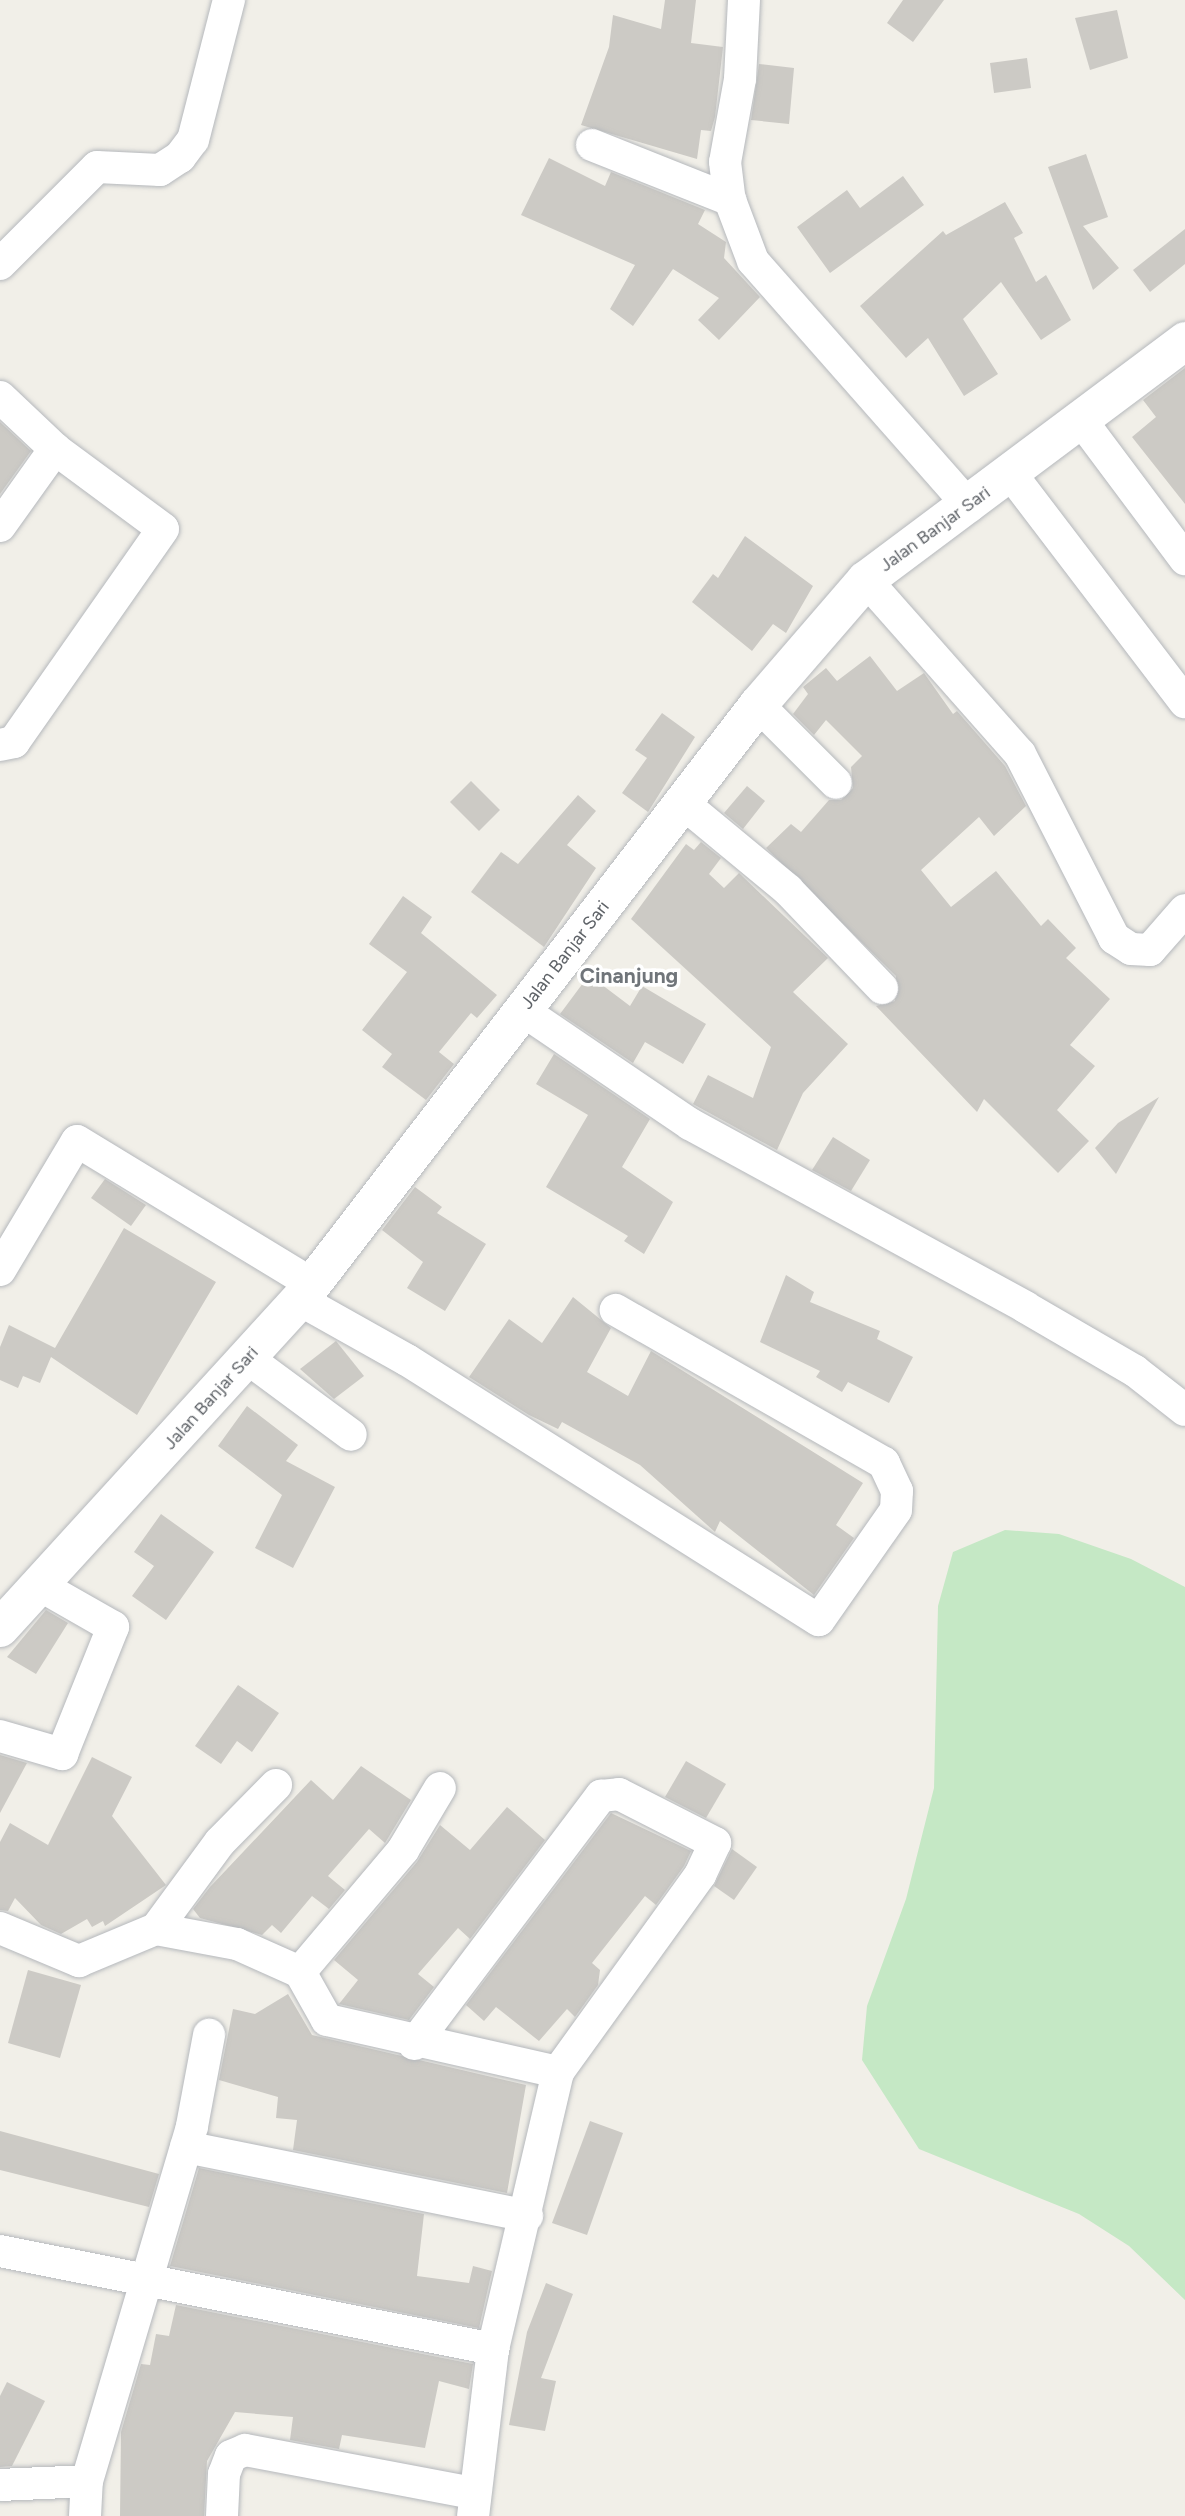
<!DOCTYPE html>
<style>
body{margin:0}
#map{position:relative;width:1185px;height:2516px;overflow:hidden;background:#f1efe8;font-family:Figtree,sans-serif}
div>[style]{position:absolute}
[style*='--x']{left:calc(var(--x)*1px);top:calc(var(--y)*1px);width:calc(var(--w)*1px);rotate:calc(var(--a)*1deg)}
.green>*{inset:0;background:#c5e8c5}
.building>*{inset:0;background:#cccac5}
.roads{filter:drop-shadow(0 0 2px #b5b8bc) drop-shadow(0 0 2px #b5b8bc)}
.minor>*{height:32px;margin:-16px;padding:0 16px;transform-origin:16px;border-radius:16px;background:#fff}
.tertiary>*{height:38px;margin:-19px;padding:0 19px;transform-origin:19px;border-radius:19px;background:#fff}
span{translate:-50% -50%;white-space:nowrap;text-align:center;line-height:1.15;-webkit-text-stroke:7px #fff;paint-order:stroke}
.street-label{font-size:18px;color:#5f6368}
.quarter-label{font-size:21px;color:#70757a;font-weight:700}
</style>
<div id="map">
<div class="green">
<i style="clip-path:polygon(1005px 1530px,1059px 1534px,1131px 1559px,1185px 1587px,1185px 2300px,1129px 2246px,1079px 2214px,919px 2149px,862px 2060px,867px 2006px,906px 1899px,934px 1788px,938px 1606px,953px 1552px)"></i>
</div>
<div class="building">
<i style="clip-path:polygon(665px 0,696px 0,691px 43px,723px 47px,715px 117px,711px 131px,701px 130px,697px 159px,581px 125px,609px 47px,613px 15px,661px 29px)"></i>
<i style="clip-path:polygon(903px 0,944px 0,913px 42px,887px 23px)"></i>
<i style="clip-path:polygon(1117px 10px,1128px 58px,1090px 70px,1075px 18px)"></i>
<i style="clip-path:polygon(1027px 58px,1031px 88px,994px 93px,990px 63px)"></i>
<i style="clip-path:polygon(759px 64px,794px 68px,789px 124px,751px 120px)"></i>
<i style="clip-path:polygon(1086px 154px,1108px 217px,1083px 226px,1119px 268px,1093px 290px,1048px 167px)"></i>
<i style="clip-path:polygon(549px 158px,605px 186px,611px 172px,705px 210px,698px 224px,726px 242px,724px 258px,760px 297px,719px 340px,698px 320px,719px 298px,673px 269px,633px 326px,610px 309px,635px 265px,521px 215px)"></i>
<i style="clip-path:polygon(903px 176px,924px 205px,830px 273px,797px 227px,847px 190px,860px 208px)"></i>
<i style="clip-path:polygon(1005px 202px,1023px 233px,1014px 238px,1036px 282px,1046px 275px,1071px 320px,1041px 340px,1001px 282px,963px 319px,998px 374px,964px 396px,928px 338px,906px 358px,860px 306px,943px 231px,946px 235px)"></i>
<i style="clip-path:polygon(1185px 229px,1185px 264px,1150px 292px,1133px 270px)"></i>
<i style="clip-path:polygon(1185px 368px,1185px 504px,1132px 437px,1156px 417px,1143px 400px)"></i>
<i style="clip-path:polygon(0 422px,31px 451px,0 494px)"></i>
<i style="clip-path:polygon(745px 536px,813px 586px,786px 633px,773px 624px,752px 651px,692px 602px,713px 574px,718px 578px)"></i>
<i style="clip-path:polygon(870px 656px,897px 691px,924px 673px,953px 714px,957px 711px,1005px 766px,1026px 806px,994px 836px,979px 817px,921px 870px,951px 907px,996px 871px,1041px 926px,1048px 919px,1076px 948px,1066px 958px,1110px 999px,1070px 1045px,1095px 1066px,1057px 1110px,1089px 1141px,1058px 1173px,984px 1099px,977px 1112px,876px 1006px,895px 1001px,896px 976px,766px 848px,791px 824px,801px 832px,829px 800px,841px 800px,853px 788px,851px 767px,862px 756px,826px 720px,814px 735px,793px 714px,808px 694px,803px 687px,826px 668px,837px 681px)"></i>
<i style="clip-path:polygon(662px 713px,695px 737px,648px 812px,622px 793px,647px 758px,635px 750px)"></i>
<i style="clip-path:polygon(471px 781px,500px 810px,479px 831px,450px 802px)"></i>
<i style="clip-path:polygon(747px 786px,765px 801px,743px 829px,724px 813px)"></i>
<i style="clip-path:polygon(578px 795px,596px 811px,567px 845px,596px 868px,544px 947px,471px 892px,501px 852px,518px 864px)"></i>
<i style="clip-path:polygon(701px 842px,721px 858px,709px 874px,724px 888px,739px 873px,828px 958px,793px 992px,848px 1044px,803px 1093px,777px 1150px,693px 1104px,708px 1075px,753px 1098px,771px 1047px,631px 919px,686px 844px,694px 850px)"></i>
<i style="clip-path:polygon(403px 896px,432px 917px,421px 933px,497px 995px,477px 1018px,471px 1013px,439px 1052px,454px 1064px,426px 1100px,382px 1067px,392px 1054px,362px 1030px,407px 972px,369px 944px)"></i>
<i style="clip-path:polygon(589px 975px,630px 1006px,642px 986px,706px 1024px,683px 1064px,645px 1042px,633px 1063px,560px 1014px)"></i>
<i style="clip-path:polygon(554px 1054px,650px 1119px,622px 1167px,673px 1202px,644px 1254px,624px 1241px,628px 1236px,546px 1187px,588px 1115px,536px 1084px)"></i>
<i style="clip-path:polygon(1159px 1097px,1116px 1174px,1095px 1148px,1118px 1123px)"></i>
<i style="clip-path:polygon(833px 1137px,870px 1160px,851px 1191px,812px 1170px)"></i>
<i style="clip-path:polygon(105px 1179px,146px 1205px,131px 1226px,91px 1198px)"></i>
<i style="clip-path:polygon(415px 1187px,442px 1207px,437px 1213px,486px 1244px,445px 1311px,407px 1288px,423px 1262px,382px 1230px)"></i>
<i style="clip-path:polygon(124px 1228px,216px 1282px,137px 1415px,51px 1357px,40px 1383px,23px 1376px,18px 1388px,0 1380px,0 1347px,9px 1325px,55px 1348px)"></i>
<i style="clip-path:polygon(786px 1275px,814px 1292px,810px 1302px,880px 1331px,877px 1339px,913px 1357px,889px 1403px,848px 1382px,842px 1392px,816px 1377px,820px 1371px,760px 1342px)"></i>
<i style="clip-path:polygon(573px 1297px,611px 1328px,587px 1372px,628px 1396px,651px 1351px,863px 1483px,836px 1525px,854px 1538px,814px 1595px,720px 1521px,715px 1532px,640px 1465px,562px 1422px,558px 1429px,529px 1415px,469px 1377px,509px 1319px,542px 1343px)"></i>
<i style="clip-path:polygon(336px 1341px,364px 1376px,334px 1399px,300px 1369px)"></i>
<i style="clip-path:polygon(247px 1406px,298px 1445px,286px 1461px,335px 1487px,293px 1568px,255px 1548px,282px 1495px,218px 1446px)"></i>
<i style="clip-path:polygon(161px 1514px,214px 1552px,166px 1620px,132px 1596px,154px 1566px,134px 1552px)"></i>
<i style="clip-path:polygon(46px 1610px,68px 1623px,36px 1674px,7px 1657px)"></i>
<i style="clip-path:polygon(238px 1685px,279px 1713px,252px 1752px,237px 1741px,221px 1764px,195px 1746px)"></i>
<i style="clip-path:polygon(0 1755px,27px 1763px,0 1813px)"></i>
<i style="clip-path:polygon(92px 1757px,132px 1777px,112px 1816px,166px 1885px,105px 1926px,103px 1921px,92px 1927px,87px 1919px,61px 1934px,41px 1925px,15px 1898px,8px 1911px,0 1910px,0 1842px,10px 1823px,48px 1845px)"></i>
<i style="clip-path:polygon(686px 1761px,726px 1784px,706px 1818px,665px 1797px)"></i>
<i style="clip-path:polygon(361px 1766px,411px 1800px,385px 1843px,369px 1829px,328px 1876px,345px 1890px,329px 1909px,312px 1896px,281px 1933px,272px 1925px,262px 1935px,200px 1918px,193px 1909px,210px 1887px,311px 1780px,333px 1800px)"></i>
<i style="clip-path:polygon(507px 1807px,545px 1840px,470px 1939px,458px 1928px,418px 1974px,434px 1987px,409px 2020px,339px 2004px,358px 1980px,334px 1960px,417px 1862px,440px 1825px,470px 1850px)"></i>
<i style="clip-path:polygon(611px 1813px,691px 1851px,684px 1866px,656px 1905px,645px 1896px,592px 1963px,600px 1970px,598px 1985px,575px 2017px,567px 2009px,539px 2041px,496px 2007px,484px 2021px,466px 2005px)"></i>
<i style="clip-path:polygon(732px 1849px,757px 1867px,734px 1900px,714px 1886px)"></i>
<i style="clip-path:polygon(28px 1970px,81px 1985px,60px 2058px,8px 2043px)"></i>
<i style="clip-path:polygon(288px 1994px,312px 2035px,526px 2085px,507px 2193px,293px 2150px,297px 2120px,276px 2118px,278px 2097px,219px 2080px,233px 2009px,255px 2014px)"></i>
<i style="clip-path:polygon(590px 2121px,623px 2133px,587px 2235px,552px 2223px)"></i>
<i style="clip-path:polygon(0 2131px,159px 2174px,149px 2207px,0 2170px)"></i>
<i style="clip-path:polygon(199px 2168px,424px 2214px,417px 2276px,469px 2283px,473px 2266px,492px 2271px,479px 2328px,170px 2266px)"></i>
<i style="clip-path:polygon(546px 2283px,573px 2294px,541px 2378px,556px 2381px,545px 2431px,509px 2425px,527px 2332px)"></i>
<i style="clip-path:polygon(176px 2305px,473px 2364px,469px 2389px,439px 2381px,425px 2448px,342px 2435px,339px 2449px,290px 2440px,293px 2417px,235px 2412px,207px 2461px,204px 2516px,120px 2516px,121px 2432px,141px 2364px,150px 2365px,156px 2334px,169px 2336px)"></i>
<i style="clip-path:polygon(7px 2382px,45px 2401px,12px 2466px,0 2467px,0 2396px)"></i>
</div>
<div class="roads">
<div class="minor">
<i style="--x:744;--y:0;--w:79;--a:92.9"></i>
<i style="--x:740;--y:79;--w:84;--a:100.2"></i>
<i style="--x:725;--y:162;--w:38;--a:83"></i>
<i style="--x:730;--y:200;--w:65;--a:69.3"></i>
<i style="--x:753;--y:261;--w:327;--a:48.6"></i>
<i style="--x:592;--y:145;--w:149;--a:21.7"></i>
<i style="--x:0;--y:264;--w:137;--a:-45"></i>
<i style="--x:97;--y:167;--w:63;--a:2.7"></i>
<i style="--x:160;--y:170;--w:24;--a:-33"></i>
<i style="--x:180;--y:157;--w:21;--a:-53"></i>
<i style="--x:193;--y:140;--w:145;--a:-75.6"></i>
<i style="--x:0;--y:397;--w:76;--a:43.4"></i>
<i style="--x:55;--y:449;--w:134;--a:36.5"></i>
<i style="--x:163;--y:529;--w:260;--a:125"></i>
<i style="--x:14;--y:742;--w:14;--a:168"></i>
<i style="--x:1081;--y:420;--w:174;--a:53.2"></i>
<i style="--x:1011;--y:474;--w:287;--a:52.7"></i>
<i style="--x:0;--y:526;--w:95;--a:-54.5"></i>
<i style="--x:866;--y:580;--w:232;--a:48.5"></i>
<i style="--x:1020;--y:754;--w:207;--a:62.9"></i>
<i style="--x:1114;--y:938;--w:20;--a:33"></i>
<i style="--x:1131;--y:949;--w:19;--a:3"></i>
<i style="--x:1150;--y:950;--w:53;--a:-48.8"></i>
<i style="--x:758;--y:705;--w:110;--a:45"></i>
<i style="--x:683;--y:803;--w:136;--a:39.6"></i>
<i style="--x:788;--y:890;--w:136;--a:46.2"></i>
<i style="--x:522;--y:1010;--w:203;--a:34.2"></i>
<i style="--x:690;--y:1124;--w:382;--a:28.6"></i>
<i style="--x:1025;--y:1307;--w:127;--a:30.2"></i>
<i style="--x:1135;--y:1371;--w:63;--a:38"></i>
<i style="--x:0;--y:1270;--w:150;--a:-59.2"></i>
<i style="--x:77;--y:1141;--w:275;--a:31.3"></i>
<i style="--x:300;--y:1300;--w:123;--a:29.3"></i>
<i style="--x:407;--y:1360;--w:487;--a:32.3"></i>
<i style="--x:819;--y:1620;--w:134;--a:-55"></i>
<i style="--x:896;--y:1510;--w:19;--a:-87"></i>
<i style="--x:897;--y:1491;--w:31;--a:-115"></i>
<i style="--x:884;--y:1463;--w:309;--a:-150.3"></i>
<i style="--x:247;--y:1358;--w:129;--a:36.5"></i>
<i style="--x:0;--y:1736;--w:65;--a:16.2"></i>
<i style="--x:62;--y:1754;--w:137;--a:-68.1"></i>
<i style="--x:113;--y:1627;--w:83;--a:-150.3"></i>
<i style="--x:0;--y:1928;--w:86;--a:22.7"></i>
<i style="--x:79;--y:1961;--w:83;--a:-22.6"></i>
<i style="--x:156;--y:1929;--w:82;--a:10.5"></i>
<i style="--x:237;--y:1944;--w:69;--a:24"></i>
<i style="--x:300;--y:1972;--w:55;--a:60.6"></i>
<i style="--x:327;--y:2020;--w:237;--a:12.7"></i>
<i style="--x:156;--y:1929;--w:108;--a:-53.7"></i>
<i style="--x:220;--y:1842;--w:80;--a:-45.5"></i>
<i style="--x:300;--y:1972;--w:160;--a:-49.8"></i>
<i style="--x:403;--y:1850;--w:72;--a:-59.2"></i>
<i style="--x:414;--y:2044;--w:311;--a:-53"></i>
<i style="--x:601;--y:1796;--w:18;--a:-6"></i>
<i style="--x:619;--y:1794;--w:108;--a:27"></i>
<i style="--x:715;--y:1843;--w:35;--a:115"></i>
<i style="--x:700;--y:1875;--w:243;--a:125.8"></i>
<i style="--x:558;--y:2072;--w:285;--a:103.2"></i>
<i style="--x:493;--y:2349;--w:168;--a:96.8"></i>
<i style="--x:186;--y:2147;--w:348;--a:11.4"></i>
<i style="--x:0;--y:2251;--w:503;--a:11.24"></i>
<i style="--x:0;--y:2485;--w:87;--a:-2.6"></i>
<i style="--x:87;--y:2481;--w:370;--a:-73.5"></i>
<i style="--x:192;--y:2126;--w:93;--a:-79.4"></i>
<i style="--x:85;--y:2516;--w:35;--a:-87"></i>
<i style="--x:222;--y:2516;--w:42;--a:-87.3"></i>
<i style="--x:224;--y:2474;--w:19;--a:-69"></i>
<i style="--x:231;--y:2456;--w:15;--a:-23"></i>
<i style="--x:245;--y:2450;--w:232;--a:10.7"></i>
</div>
<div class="tertiary">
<i style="--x:0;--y:1628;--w:445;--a:-47.6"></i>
<i style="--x:300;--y:1300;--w:751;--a:-52.41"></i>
<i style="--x:758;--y:705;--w:165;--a:-49.2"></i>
<i style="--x:866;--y:580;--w:399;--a:-36.8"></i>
</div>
</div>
<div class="street-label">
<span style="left:935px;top:529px;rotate:-36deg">Jalan Banjar Sari</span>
<span style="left:565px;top:955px;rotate:-52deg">Jalan Banjar Sari</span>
<span style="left:211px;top:1398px;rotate:-48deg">Jalan Banjar Sari</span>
</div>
<div class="quarter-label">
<span style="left:629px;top:976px">Cinanjung</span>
</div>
</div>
